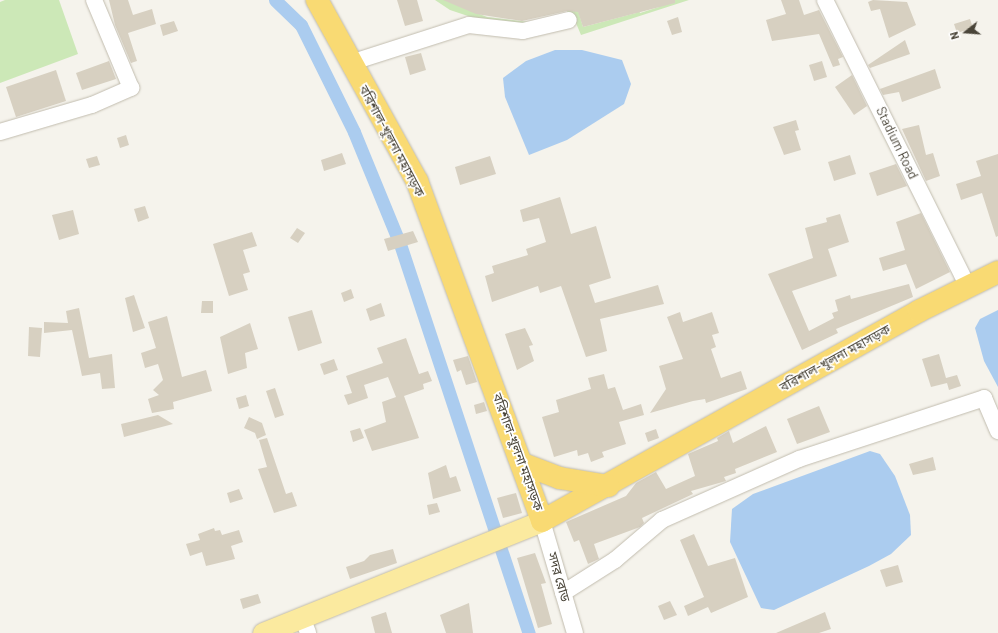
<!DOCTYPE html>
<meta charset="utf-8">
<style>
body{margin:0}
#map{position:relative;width:998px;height:633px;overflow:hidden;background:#f5f3ec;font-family:Barlow,"Noto Sans Bengali",sans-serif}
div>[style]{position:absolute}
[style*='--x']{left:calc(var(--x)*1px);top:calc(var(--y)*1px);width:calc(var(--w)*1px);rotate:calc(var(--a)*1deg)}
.green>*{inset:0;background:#cce8b7}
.water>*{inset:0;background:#abccef}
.canal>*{height:13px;margin:-6.5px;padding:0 6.5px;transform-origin:6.5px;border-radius:6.5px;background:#abccef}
.building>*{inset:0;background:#d7d0c1}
.roads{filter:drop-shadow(0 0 1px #c1bcae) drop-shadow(0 0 1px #c1bcae)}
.minor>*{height:16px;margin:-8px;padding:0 8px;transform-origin:8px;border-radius:8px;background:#fff}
.major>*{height:21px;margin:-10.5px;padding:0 10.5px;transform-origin:10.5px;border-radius:10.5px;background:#fbea9f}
.highway>*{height:22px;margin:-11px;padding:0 11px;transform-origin:11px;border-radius:11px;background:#f9da73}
span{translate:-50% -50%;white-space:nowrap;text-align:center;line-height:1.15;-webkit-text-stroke:3.5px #fff;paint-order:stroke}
.street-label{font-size:13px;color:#4a4539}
.north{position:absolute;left:946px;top:12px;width:40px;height:40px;-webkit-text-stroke:3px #fff;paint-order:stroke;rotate:253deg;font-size:11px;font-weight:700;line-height:16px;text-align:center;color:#4a4539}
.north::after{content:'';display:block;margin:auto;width:14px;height:18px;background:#4a4539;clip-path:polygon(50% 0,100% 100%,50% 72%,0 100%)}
</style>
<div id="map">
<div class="green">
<i style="clip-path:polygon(5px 0,59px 0,78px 54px,0 83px,0 2px)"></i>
<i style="clip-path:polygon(435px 0,445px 0,487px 17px,529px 22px,568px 14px,564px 0,575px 0,583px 27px,636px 13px,636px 1px,640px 13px,659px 7px,657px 0,689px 0,581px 35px,573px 16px,525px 28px,489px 23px,450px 10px)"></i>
</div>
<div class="water">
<i style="clip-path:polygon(555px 50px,582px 50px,622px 60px,631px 84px,624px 104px,567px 140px,529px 155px,505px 97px,503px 78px,526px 61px)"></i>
<i style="clip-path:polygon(998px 310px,998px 387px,984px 361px,975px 328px,980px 319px)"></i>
<i style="clip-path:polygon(870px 451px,880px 454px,895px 476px,910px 515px,911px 535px,891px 554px,869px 566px,774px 610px,761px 608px,730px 542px,732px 509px,753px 494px)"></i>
</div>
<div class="canal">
<i style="--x:275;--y:0;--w:36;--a:44"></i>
<i style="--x:301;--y:25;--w:119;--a:63.6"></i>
<i style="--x:354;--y:132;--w:121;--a:67.7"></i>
<i style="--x:400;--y:244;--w:410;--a:71.7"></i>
</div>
<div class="building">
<i style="clip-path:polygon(109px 0,128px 0,133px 15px,152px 9px,156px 24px,128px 33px,137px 61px,131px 63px,115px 25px)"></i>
<i style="clip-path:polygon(397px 0,417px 0,423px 21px,405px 26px)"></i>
<i style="clip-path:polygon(443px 0,675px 0,675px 3px,583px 27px,578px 12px,567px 11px,522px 21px,476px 14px)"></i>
<i style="clip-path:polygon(781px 0,799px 0,804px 15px,819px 10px,843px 57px,838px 59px,840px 65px,833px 67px,819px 34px,772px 41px,766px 20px,786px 14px)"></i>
<i style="clip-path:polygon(873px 0,907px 2px,916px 25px,889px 38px,880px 9px,871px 11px,868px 2px)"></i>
<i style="clip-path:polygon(678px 17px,682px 32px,672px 35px,667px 21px)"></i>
<i style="clip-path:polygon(970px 19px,973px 28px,957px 33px,954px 24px)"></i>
<i style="clip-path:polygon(174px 21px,178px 31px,163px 36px,160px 25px)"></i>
<i style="clip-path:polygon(905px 40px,910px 54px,870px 68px,868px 65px)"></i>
<i style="clip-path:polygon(421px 53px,426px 70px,410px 75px,405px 57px)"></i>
<i style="clip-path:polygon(109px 61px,116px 79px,82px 90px,76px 73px)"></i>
<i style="clip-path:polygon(822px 61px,827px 77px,814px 81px,809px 65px)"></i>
<i style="clip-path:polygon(935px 69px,941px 88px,902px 102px,899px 92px,883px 95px,880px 89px)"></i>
<i style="clip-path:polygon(56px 70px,66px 101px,16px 117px,6px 87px)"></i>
<i style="clip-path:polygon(852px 75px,867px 106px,854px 115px,835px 87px)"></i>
<i style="clip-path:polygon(796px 120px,799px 130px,795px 131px,801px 150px,784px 155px,773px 127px)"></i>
<i style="clip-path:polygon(919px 125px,926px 155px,933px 153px,940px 176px,926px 181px,902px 129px)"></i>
<i style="clip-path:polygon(126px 135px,129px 145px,120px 148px,117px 138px)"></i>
<i style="clip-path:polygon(342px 153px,346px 164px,324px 171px,321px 160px)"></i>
<i style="clip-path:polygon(998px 154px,998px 236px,996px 237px,982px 193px,961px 200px,956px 184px,981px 176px,976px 161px)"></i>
<i style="clip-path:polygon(850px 155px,856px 174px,834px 181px,828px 162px)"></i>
<i style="clip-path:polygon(97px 156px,100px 165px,89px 168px,86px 159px)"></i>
<i style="clip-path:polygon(490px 156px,496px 174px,460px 185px,455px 167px)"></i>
<i style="clip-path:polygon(896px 164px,907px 186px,877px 196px,869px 173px)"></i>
<i style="clip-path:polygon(560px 197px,571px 234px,596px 226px,611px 278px,589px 285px,595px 303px,658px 285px,664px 304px,600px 319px,607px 351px,586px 357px,561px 286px,540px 293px,538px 286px,492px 302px,485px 276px,494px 273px,492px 266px,528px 255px,526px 249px,546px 242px,539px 218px,523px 222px,520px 210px)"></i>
<i style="clip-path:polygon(145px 206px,149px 218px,138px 222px,134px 209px)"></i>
<i style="clip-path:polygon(73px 210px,79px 234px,59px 240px,52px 215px)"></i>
<i style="clip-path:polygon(921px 213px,950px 272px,916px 289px,906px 264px,883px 271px,879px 258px,905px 250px,896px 222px)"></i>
<i style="clip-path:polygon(840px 214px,849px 242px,828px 249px,837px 276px,792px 291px,809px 331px,834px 318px,832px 313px,838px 311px,835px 300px,850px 295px,851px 299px,909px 284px,913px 297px,836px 329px,838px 333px,802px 350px,768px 274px,813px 258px,805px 228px,827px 222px,826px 218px)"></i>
<i style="clip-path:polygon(297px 228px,305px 233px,298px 243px,290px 238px)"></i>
<i style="clip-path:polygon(413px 231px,418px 242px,388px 251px,384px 239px)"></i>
<i style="clip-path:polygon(252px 232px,257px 246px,243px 250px,250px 272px,243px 274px,248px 290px,229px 296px,213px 244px)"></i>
<i style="clip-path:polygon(351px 289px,354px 298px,344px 302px,341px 293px)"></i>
<i style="clip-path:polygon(134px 295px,145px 328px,133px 332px,125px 298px)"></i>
<i style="clip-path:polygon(202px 301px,213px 301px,213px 313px,201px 313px)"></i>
<i style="clip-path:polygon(381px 303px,385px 316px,370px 321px,366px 309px)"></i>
<i style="clip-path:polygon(79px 308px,89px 358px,112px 354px,115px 388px,102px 389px,100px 373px,82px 376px,72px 330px,44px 333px,44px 322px,68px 323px,66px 311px)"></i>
<i style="clip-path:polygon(312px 310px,322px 343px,298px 351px,288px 317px)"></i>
<i style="clip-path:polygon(680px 312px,683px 322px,712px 312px,719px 333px,712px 335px,716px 347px,711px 349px,721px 378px,741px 371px,747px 389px,706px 403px,705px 399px,693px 401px,650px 413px,666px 389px,659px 366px,683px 359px,667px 317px)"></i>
<i style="clip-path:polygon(167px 316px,182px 377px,206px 370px,212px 391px,173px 402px,174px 409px,152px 413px,148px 399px,159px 395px,153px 390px,163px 380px,158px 364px,145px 368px,141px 353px,156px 348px,148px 322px)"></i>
<i style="clip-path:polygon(250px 323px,258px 349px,245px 353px,247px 368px,228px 374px,220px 337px)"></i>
<i style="clip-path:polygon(29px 327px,42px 328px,40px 357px,28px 356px)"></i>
<i style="clip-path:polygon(525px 328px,533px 345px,529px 346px,534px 361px,517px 370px,505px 334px)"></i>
<i style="clip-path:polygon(406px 338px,419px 374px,428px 371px,432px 381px,423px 384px,424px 389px,404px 396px,419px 438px,372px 451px,364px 430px,386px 422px,382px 402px,396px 397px,388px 377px,364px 385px,368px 398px,348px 405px,344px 395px,352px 393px,346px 376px,383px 363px,377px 348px)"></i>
<i style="clip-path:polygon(939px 354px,946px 378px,957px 375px,961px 386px,949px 390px,947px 383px,931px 387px,922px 359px)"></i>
<i style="clip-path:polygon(468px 356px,477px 382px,466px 385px,461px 370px,457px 372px,453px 360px)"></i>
<i style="clip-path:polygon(334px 359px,338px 370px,324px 375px,320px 364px)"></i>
<i style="clip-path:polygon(604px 374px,608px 389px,615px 387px,623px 410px,641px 404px,644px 415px,619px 422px,626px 444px,602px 452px,604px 457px,591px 462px,588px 453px,578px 456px,577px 450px,554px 457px,542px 417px,559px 412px,556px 400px,591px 389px,588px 378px)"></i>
<i style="clip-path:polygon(275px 388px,284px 415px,275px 418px,266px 391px)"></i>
<i style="clip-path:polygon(246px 395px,249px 406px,239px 409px,236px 398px)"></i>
<i style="clip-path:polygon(484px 402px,487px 411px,476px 414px,474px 405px)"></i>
<i style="clip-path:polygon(819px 406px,830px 432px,797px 444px,787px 419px)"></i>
<i style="clip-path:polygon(158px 415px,173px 424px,124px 437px,121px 424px)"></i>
<i style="clip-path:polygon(249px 417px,262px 423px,266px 435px,257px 439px,255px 433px,244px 428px)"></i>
<i style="clip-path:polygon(766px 426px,777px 452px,735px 469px,736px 473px,724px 477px,726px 481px,691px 491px,693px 494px,642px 518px,644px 523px,640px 527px,594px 544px,599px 559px,588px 564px,579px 540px,574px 542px,566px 522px,626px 496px,636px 483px,656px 472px,666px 489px,695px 476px,688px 454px,718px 441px,717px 438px,729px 431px,733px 443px)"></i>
<i style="clip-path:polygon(360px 428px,364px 438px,353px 442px,350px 431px)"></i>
<i style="clip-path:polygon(656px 429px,659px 438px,648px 442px,645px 433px)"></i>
<i style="clip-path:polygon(267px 438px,286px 494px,292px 492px,297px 506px,274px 513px,258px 469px,267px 467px,259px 440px)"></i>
<i style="clip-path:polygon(933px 457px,936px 470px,913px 475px,909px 464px)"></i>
<i style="clip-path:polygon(446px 465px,450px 478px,456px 476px,461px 491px,433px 499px,428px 473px)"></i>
<i style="clip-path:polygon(239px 489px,243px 499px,230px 503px,227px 493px)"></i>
<i style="clip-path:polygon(516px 493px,522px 513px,503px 518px,497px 498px)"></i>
<i style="clip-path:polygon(437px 503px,440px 512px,429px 515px,427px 505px)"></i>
<i style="clip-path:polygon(214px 528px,215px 531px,220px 530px,222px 535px,239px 530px,243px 542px,231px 546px,235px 559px,206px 566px,202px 552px,190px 556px,186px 544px,200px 540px,198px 534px)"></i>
<i style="clip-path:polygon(694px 534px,708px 566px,735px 558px,748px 597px,711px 613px,708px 607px,688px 616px,684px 606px,704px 597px,680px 540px)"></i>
<i style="clip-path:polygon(393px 549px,397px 563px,350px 579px,346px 567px,364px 561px,370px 555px)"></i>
<i style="clip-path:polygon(535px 553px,546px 583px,541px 584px,552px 624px,538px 628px,517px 558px)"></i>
<i style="clip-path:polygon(898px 565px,903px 582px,886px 587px,880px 570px)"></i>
<i style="clip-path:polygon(258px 594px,261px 603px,243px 609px,240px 599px)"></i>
<i style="clip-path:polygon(670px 601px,677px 615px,664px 620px,658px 606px)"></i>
<i style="clip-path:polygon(469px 603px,473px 633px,446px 633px,440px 615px)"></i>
<i style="clip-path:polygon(386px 612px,392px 633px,375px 633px,371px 617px)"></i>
<i style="clip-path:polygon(825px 612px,831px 629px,819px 633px,776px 633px)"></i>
</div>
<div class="roads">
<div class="minor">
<i style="--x:825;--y:0;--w:321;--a:63.5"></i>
<i style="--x:350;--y:63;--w:125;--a:-17.7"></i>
<i style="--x:469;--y:25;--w:54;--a:6.3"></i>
<i style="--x:523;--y:31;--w:47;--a:-13.4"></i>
<i style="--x:0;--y:132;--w:96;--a:-16.4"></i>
<i style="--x:92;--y:105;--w:43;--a:-23.6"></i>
<i style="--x:131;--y:88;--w:95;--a:-112.8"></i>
<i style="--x:542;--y:521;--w:117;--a:73.6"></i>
<i style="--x:563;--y:593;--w:62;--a:-32.4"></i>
<i style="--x:615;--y:560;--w:62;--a:-40.4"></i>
<i style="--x:662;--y:520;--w:150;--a:-24"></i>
<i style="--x:799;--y:459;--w:195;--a:-18.2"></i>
<i style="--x:984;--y:398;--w:36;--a:67"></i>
<i style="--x:302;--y:617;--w:17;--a:69"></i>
</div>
<div class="major">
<i style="--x:263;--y:633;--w:301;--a:-21.9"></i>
</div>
<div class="highway">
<i style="--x:317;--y:0;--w:207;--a:61.1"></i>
<i style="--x:417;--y:181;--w:362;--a:69.8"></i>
<i style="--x:542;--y:521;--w:432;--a:-29.1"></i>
<i style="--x:919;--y:311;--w:88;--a:-26.3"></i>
<i style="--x:523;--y:464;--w:40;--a:21"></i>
<i style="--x:560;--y:478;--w:49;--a:9.5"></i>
</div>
</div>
<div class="street-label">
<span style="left:392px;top:141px;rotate:62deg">বরিশাল-খুলনা মহাসড়ক</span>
<span style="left:897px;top:143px;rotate:64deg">Stadium Road</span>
<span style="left:835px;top:358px;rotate:-29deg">বরিশাল-খুলনা মহাসড়ক</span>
<span style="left:518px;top:452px;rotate:70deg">বরিশাল-খুলনা মহাসড়ক</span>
<span style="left:559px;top:577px;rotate:74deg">সদর রোড</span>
</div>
<div class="north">N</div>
</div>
